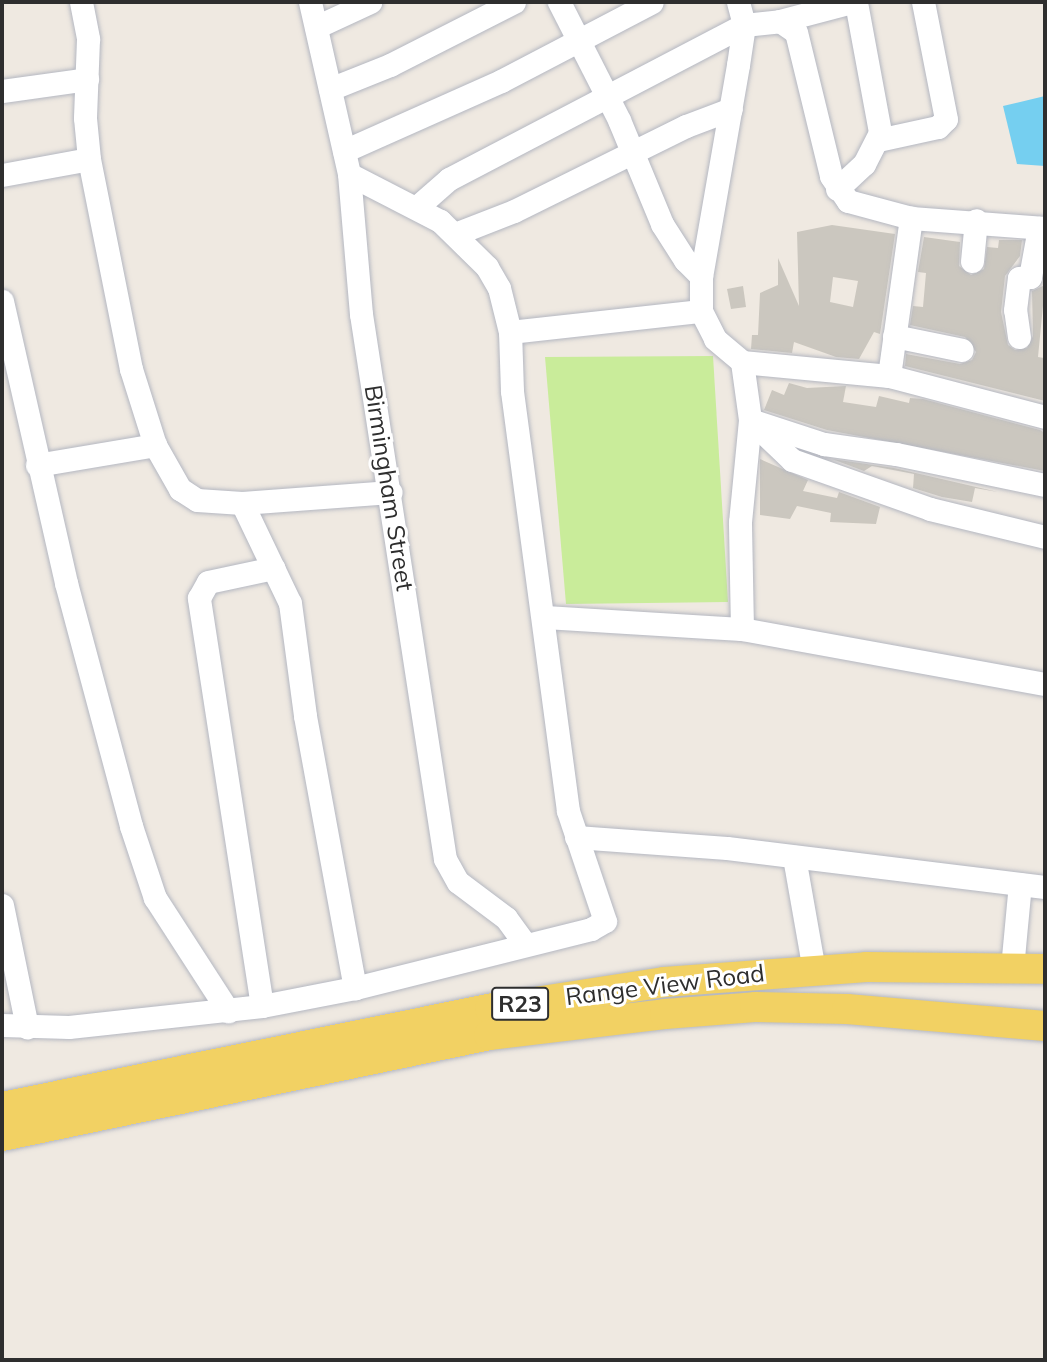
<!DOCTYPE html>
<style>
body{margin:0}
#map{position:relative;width:1047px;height:1362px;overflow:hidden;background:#efe9e1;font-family:Mulish,sans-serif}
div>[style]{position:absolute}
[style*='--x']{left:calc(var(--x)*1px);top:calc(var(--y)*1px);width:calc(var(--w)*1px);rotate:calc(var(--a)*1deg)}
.pitch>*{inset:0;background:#c9ec9a}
.water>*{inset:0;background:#75cff0}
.building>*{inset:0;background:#cbc7bf}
.roads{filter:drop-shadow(0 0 2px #b4b7c1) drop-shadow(0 0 2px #b4b7c1)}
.minor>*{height:23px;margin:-11.5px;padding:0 11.5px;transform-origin:11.5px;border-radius:11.5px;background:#fff}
.major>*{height:30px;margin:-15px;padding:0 15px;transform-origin:15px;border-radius:15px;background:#f2d163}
span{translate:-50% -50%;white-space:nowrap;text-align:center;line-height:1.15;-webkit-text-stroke:6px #fff;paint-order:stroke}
.shield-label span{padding:2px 5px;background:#fff;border:2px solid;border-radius:5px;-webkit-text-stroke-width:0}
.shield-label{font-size:23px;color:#2e2e2e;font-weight:700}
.street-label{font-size:24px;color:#2e2e2e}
.frame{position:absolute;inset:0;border:4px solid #2e2e2e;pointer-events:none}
</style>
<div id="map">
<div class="pitch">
<i style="clip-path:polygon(713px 356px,728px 602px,566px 604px,545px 357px)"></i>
</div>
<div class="water">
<i style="clip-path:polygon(1045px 96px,1045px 166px,1017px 164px,1003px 106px)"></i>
</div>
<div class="building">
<i style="clip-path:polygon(evenodd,832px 225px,895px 234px,880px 334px,874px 332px,859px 359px,836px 357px,794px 342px,792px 353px,751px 349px,752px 335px,758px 335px,760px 293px,778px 285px,778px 258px,799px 306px,797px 232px,832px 225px,833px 277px,858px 281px,853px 307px,830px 302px,833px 277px)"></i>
<i style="clip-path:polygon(924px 237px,960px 242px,959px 266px,971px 275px,984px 269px,987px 247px,998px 248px,999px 240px,1022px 240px,1020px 256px,1005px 276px,1001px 312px,1008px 345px,1015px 350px,1027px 348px,1033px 336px,1032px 291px,1045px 285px,1038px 357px,1044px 358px,1045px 401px,905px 366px,906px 354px,960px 364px,972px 360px,976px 352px,965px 337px,910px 325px,913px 306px,923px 307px,926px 273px,918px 272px)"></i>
<i style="clip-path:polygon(743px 286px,746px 307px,731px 309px,727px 289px)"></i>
<i style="clip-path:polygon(789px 383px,807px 388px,846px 386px,843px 402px,876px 407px,879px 396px,909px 403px,910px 398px,923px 399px,1040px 430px,1045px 433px,1045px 471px,827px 430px,764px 410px,772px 390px,784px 395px)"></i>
<i style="clip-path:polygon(760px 459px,808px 480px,803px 491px,837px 498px,839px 492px,880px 507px,876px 524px,830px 522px,831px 513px,797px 506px,790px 519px,760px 515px)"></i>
<i style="clip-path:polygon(832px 459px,894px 468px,998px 492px,975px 488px,972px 502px,942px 497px,913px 488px,914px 474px,872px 466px,864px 471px)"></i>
</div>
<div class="roads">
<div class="minor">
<i style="--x:81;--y:2;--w:38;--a:79"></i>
<i style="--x:88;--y:39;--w:79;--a:92.2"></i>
<i style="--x:85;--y:118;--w:41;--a:84.4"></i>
<i style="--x:89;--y:159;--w:214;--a:78.7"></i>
<i style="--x:131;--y:369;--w:80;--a:72.5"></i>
<i style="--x:155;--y:445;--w:51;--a:60.4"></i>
<i style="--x:180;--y:489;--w:20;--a:33"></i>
<i style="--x:197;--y:500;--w:45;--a:3.8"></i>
<i style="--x:242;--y:503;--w:149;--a:-4.2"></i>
<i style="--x:310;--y:2;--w:176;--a:77.2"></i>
<i style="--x:349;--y:174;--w:141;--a:85.1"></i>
<i style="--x:361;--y:314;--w:551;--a:81.24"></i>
<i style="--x:445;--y:859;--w:26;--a:61"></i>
<i style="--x:458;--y:882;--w:60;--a:36.9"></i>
<i style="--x:506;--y:918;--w:31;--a:54"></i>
<i style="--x:559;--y:2;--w:132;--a:63"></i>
<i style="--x:619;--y:120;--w:113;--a:67.5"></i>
<i style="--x:662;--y:224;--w:43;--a:57.4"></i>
<i style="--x:685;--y:260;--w:23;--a:45"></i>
<i style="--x:738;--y:2;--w:24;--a:75"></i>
<i style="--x:744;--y:25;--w:40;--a:98.5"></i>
<i style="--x:738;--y:65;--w:214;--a:99.9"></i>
<i style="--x:701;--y:276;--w:35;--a:90"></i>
<i style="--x:701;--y:311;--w:31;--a:63"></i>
<i style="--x:715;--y:339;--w:35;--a:40"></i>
<i style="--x:742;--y:362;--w:148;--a:5.4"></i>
<i style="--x:889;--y:376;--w:161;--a:14.7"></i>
<i style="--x:780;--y:21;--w:74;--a:-14.8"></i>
<i style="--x:316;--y:27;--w:60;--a:-24.8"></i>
<i style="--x:330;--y:89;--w:65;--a:-21.8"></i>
<i style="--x:390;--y:65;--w:139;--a:-26.9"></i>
<i style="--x:2;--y:91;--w:86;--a:-8"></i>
<i style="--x:878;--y:140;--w:61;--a:-12.2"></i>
<i style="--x:938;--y:127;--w:11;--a:-45"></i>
<i style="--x:946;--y:119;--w:119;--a:-101.1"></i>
<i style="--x:344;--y:151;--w:172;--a:-24"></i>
<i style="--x:501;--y:81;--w:170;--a:-27.6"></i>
<i style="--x:2;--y:175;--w:88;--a:-10.4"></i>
<i style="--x:837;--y:189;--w:37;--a:-43"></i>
<i style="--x:864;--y:164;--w:36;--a:-63"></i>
<i style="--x:880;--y:132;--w:132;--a:-100.5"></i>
<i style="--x:417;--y:207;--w:43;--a:-41.2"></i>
<i style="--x:449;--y:179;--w:333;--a:-27.6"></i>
<i style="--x:744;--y:25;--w:36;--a:-6"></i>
<i style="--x:780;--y:21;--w:19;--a:35"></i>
<i style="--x:796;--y:32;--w:148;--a:76.3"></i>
<i style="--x:831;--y:176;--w:30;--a:56"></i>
<i style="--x:848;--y:201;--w:65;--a:15.1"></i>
<i style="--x:911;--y:218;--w:134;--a:4.3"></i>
<i style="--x:455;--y:234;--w:63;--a:-21.3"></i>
<i style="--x:514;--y:211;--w:192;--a:-26.3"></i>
<i style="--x:686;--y:126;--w:48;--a:-20.7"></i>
<i style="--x:972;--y:261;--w:41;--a:-84.4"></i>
<i style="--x:2;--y:301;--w:289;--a:77.2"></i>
<i style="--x:66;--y:583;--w:252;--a:75"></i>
<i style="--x:131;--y:826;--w:76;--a:71.6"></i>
<i style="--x:155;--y:898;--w:135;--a:57.1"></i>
<i style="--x:510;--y:332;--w:192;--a:-6.3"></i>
<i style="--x:894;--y:336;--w:69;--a:11.6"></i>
<i style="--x:1019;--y:337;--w:27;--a:-98"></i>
<i style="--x:1015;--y:310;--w:32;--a:-83"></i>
<i style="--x:1019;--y:278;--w:11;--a:-5"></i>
<i style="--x:1030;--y:277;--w:50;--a:-79.6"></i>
<i style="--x:742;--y:362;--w:59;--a:82.1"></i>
<i style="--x:750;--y:420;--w:58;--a:43.6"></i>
<i style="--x:792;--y:460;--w:146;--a:19.5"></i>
<i style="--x:930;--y:509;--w:118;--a:13.7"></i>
<i style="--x:889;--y:376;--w:160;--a:-82.1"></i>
<i style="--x:37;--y:465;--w:120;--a:-9.6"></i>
<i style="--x:242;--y:503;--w:111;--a:64.4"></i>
<i style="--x:290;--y:603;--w:114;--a:82.4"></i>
<i style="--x:305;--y:716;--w:277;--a:79.6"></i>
<i style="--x:544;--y:617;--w:198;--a:3.5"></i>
<i style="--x:742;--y:629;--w:308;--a:10.3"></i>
<i style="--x:742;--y:629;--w:107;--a:-91.1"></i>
<i style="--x:740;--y:522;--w:102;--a:-84.4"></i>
<i style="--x:750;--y:420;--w:78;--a:18"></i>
<i style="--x:824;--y:444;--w:73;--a:7.9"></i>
<i style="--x:896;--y:454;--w:152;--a:11.8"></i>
<i style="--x:576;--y:837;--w:151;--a:4.2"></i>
<i style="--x:727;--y:848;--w:320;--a:7"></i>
<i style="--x:794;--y:857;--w:115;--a:80"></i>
<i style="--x:2;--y:905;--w:125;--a:78.4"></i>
<i style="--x:1012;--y:968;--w:84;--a:-84.6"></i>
<i style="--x:262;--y:1006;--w:413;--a:-98.8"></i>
<i style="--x:199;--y:598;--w:18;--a:-61"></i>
<i style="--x:208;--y:582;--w:67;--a:-12"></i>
<i style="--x:2;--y:1025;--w:67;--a:1.7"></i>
<i style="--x:69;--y:1027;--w:194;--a:-6.2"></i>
<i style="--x:262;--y:1006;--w:95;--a:-11"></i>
<i style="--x:355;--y:988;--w:243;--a:-14"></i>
<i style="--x:591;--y:929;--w:16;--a:-30"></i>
<i style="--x:605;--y:921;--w:116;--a:-108.6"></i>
<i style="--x:568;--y:811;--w:424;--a:-97.6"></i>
<i style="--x:512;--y:391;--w:59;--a:-91.9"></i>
<i style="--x:510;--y:332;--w:45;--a:-104"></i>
<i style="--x:499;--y:288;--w:24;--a:-120"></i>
<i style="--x:487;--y:267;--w:66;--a:-135.6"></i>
<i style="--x:440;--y:221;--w:102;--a:-152.7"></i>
</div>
<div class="major">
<i style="--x:2;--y:1107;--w:498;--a:-11.4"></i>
<i style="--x:490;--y:1009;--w:176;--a:-8.8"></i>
<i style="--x:664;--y:982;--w:203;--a:-4.2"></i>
<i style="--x:866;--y:967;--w:179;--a:0.6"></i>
<i style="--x:2;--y:1136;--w:497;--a:-11.7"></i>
<i style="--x:489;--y:1035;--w:177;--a:-6.8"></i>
<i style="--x:665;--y:1014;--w:90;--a:-4.4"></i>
<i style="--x:755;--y:1007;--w:92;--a:1.2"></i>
<i style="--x:847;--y:1009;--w:199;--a:4.9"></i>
</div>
</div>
<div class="shield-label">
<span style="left:520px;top:1004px">R23</span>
</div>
<div class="street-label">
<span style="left:389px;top:488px;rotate:81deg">Birmingham Street</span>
<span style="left:665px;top:985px;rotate:-7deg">Range View Road</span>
</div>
<div class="frame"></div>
</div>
